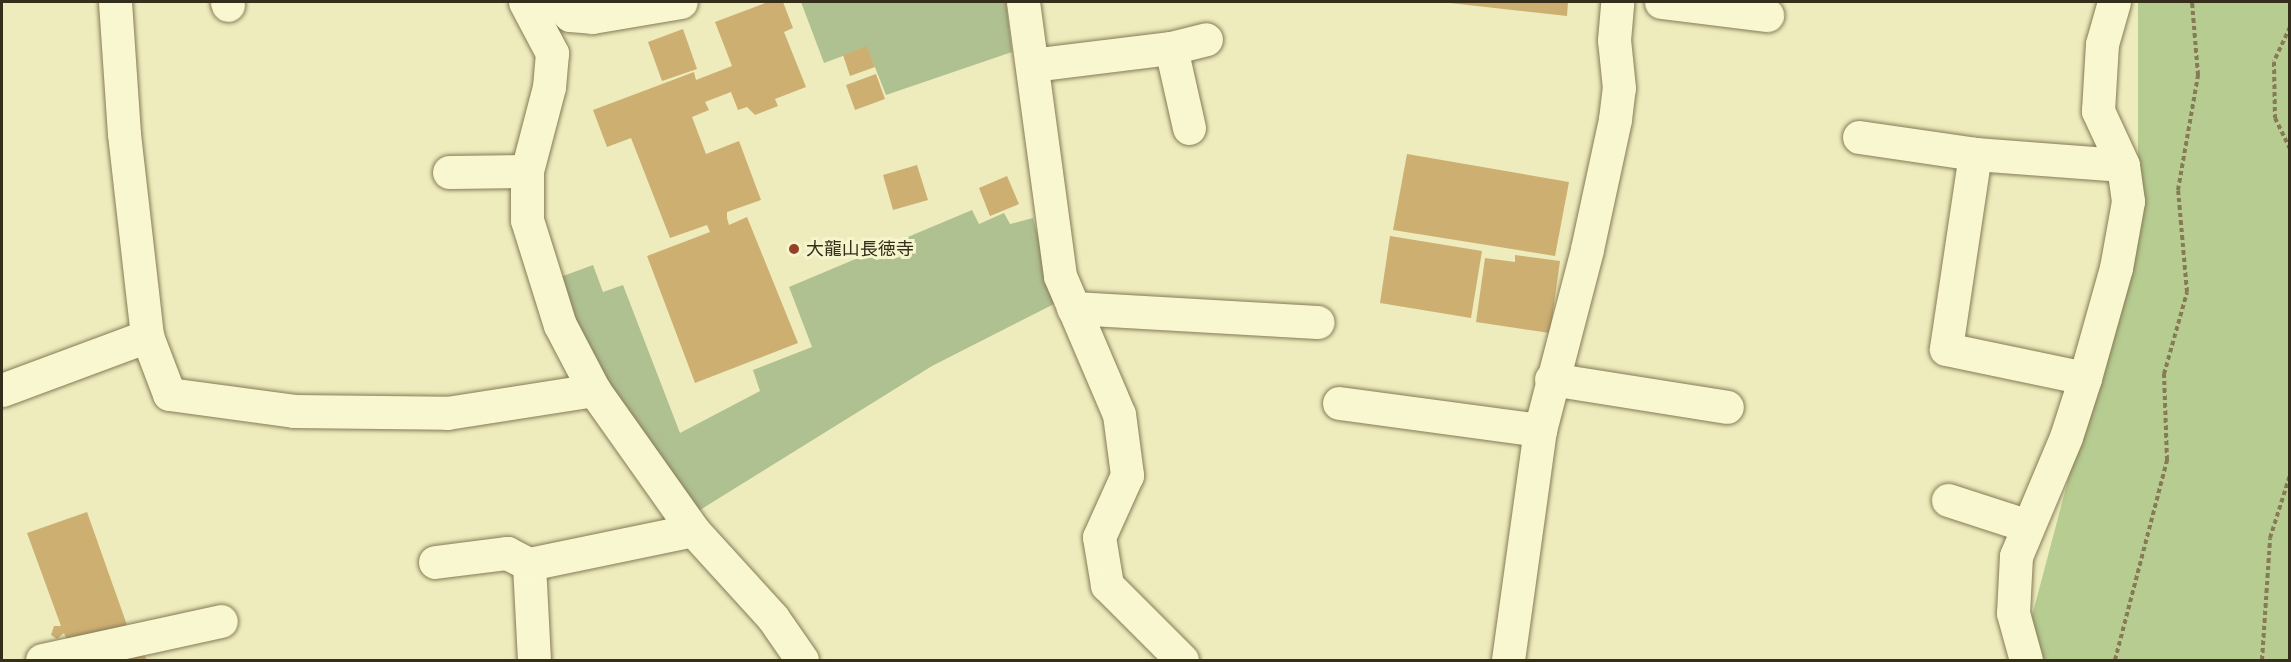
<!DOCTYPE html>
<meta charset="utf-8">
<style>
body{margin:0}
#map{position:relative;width:2291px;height:662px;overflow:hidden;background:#eeecbd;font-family:"Zilla Slab","Noto Sans JP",serif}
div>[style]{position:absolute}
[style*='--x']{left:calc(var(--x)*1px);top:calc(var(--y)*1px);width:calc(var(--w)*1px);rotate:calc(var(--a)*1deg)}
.green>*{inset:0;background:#b6cc91}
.cemetery>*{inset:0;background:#afc091}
.building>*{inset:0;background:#cdaf72}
.path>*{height:4px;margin-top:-2px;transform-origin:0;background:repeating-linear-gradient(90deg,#867b56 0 4.5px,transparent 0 7.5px)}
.roads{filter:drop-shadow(0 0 2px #867b56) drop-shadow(0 0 2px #867b56)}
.minor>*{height:33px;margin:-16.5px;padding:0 16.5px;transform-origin:16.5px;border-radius:16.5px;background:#f9f7d0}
.dots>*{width:16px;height:16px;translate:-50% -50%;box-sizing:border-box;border:3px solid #f5f4cd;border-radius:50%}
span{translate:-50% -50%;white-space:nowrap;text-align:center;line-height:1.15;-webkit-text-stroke:6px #f5f4cd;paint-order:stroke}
.poi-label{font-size:18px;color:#352e1b}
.left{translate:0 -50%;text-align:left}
.frame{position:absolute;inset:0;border:3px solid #352e1b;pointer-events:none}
</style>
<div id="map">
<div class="green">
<i style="clip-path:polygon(2138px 2px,2289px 2px,2289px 660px,2039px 660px,2032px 616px,2138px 216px)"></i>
</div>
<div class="cemetery">
<i style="clip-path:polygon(801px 2px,1006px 2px,1012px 52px,886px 95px,867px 47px,824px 63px)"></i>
<i style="clip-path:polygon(972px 210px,979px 224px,1004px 213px,1010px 224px,1033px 218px,1056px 303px,932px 366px,700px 510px,692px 510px,589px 367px,555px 279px,593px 265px,603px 292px,623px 285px,680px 433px,760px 391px,753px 370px,812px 347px,789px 287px)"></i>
</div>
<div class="building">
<i style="clip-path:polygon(768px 2px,783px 2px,793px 28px,784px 32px,806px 87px,775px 99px,778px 106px,755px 115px,747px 107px,738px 110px,731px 92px,705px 102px,709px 110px,692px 117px,706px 154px,739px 141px,761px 200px,727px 212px,727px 218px,729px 225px,747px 217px,798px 343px,695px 383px,647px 256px,710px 232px,707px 225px,670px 238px,631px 138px,607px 147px,593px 110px,694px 72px,696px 80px,732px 66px,715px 22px)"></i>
<i style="clip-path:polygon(1441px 2px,1568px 2px,1567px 16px)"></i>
<i style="clip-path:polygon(683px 29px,697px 69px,662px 81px,648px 42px)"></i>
<i style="clip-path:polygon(867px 46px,875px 67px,850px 76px,843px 55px)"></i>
<i style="clip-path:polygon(876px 74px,885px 99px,855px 110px,846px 85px)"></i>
<i style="clip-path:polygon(1407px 154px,1569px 182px,1555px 256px,1393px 230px)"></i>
<i style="clip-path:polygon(917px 165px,928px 200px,893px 210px,883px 175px)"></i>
<i style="clip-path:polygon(1007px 176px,1019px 204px,990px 216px,979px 188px)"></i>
<i style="clip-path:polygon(1390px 236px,1482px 251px,1471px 318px,1380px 303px)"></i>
<i style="clip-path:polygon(1515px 255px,1560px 261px,1550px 333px,1476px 322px,1485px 258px,1515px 262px)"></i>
<i style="clip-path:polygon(87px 512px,127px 625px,69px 645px,64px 633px,57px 639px,51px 635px,54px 626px,61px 626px,27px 533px)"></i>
<i style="clip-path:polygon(139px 646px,147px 660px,112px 660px)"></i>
</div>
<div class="path">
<i style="--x:2290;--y:27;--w:38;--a:115"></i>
<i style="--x:2274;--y:62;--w:56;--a:89"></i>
<i style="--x:2275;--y:118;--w:34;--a:64"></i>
<i style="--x:2115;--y:660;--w:207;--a:-75.4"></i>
<i style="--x:2167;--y:460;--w:86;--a:-92"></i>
<i style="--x:2164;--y:374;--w:85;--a:-74.3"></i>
<i style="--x:2187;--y:292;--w:102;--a:-95"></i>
<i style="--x:2178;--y:190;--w:117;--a:-80.1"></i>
<i style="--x:2198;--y:75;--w:73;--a:-94.7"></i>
<i style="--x:2262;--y:660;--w:122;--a:-86.2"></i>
<i style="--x:2270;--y:538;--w:66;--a:-72.4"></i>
</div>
<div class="roads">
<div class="minor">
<i style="--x:115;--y:2;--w:132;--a:86.1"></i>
<i style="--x:124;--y:134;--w:203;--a:83.5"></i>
<i style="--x:147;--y:336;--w:62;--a:69.2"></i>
<i style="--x:169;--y:394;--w:126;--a:7.7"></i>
<i style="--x:294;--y:411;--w:153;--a:0.7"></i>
<i style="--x:447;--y:413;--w:149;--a:-8.9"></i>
<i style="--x:227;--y:2;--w:3;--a:72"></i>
<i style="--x:525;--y:2;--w:58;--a:62.1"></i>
<i style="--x:552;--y:53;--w:34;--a:95"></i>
<i style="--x:549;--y:87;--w:87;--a:104.7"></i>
<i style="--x:527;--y:171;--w:49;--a:90"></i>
<i style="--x:527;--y:220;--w:110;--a:72.6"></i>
<i style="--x:560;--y:325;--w:73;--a:62.4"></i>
<i style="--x:594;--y:390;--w:171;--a:54.7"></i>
<i style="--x:693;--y:530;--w:119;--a:47.7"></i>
<i style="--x:773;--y:618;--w:51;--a:55.4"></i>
<i style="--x:557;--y:2;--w:18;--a:45"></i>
<i style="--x:570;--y:15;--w:22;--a:5"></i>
<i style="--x:592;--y:17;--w:90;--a:-9.6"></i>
<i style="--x:1023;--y:2;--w:276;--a:82.3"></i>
<i style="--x:1060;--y:276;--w:150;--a:66.9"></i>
<i style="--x:1119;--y:414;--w:62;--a:82.5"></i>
<i style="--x:1127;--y:475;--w:68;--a:114.3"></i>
<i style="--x:1099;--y:537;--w:49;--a:80.5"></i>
<i style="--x:1107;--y:585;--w:106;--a:45"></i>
<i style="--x:1661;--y:2;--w:107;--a:7"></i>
<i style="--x:1171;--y:48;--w:82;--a:77.3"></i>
<i style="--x:1032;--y:65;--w:140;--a:-7"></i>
<i style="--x:1171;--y:48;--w:36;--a:-14"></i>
<i style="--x:1859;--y:137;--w:117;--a:8.3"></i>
<i style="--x:1975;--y:154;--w:148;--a:4.3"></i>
<i style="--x:1975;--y:154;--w:197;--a:98.5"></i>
<i style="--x:1946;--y:349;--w:142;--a:11.8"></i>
<i style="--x:449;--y:172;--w:78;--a:-0.7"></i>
<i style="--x:1073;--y:308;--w:245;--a:3.3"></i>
<i style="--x:1551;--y:379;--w:178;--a:9"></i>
<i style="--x:2;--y:390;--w:155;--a:-20.4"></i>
<i style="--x:1339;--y:403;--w:203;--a:7.7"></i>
<i style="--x:1948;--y:500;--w:84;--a:18"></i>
<i style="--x:435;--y:562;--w:73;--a:-7.1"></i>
<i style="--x:507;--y:553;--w:25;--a:27"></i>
<i style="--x:42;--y:660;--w:183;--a:-12.3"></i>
<i style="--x:534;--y:660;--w:96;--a:-93"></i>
<i style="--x:529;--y:564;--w:167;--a:-11.7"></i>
<i style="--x:1508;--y:660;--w:232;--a:-82.1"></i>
<i style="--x:1540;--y:430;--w:187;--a:-75.4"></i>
<i style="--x:1587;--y:249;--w:133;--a:-77.8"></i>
<i style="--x:1615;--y:119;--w:31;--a:-83"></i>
<i style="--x:1619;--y:88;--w:48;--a:-95.9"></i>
<i style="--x:1614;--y:40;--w:38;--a:-85"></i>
<i style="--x:2026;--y:660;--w:49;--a:-105.5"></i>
<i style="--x:2013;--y:613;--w:57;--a:-87"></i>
<i style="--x:2016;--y:556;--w:129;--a:-67.2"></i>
<i style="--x:2066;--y:437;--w:62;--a:-72.1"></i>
<i style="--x:2085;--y:378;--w:114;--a:-74.3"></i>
<i style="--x:2116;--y:268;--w:68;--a:-79.8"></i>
<i style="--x:2128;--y:201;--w:36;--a:-98"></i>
<i style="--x:2123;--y:165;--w:60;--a:-114.8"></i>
<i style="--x:2098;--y:111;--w:67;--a:-86.6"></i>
<i style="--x:2102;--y:44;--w:44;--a:-74.1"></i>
</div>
</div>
<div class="dots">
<i style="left:794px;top:249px;background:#954126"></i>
</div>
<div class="poi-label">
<span class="left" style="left:806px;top:249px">大龍山長徳寺</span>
</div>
<div class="frame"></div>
</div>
